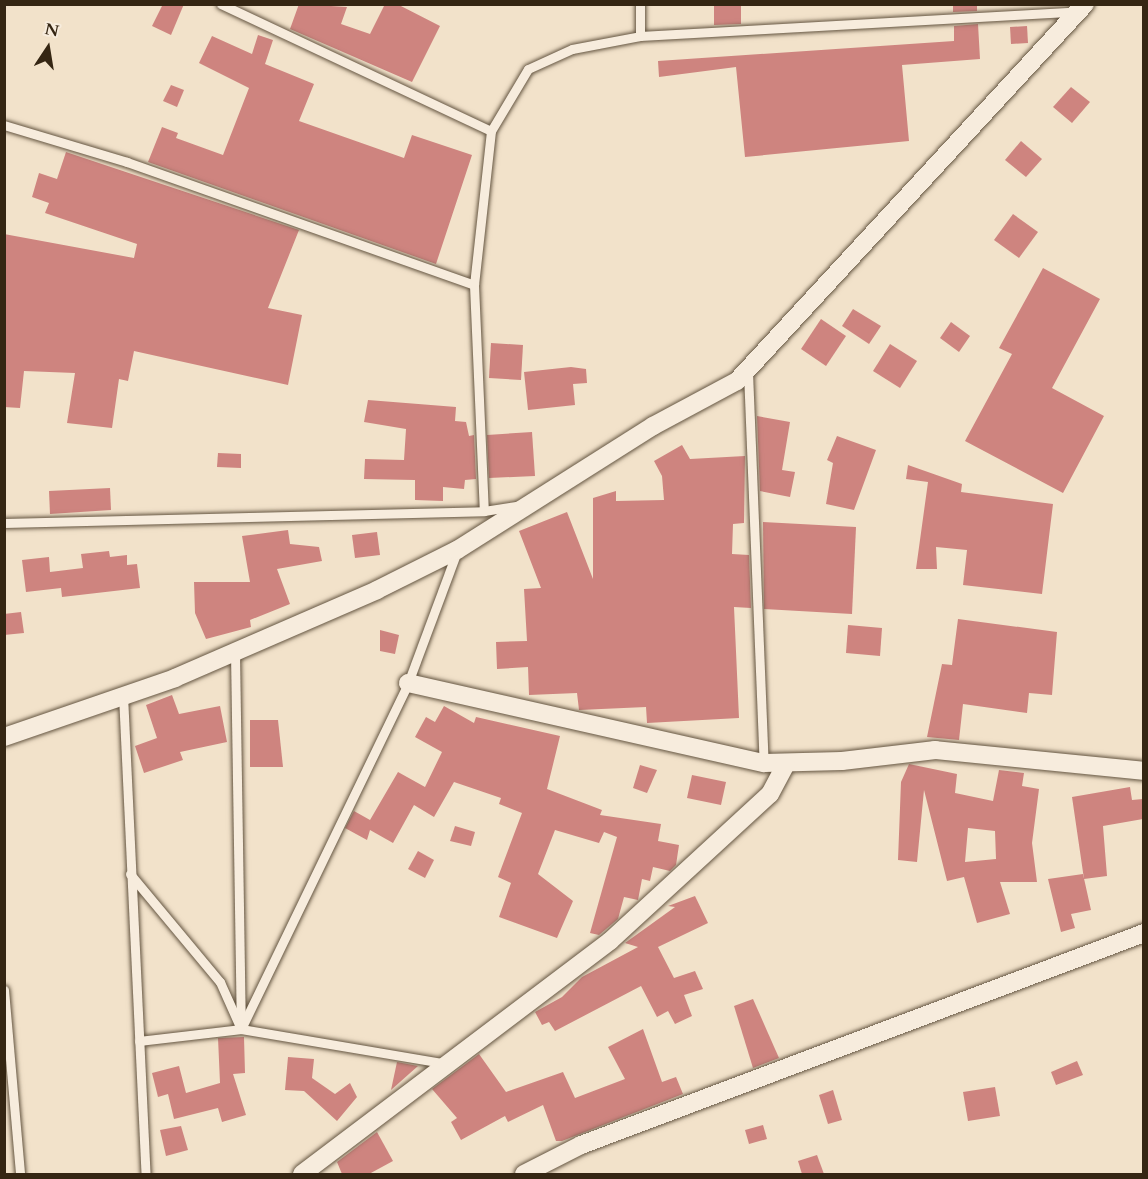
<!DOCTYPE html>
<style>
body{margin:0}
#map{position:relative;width:1148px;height:1179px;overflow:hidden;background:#f2e2ca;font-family:Cardo,serif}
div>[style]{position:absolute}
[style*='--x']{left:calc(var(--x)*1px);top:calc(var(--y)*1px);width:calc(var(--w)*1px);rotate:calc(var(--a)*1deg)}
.building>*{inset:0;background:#ce847f}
.roads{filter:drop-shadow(0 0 2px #645541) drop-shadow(0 0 2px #645541)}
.service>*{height:9px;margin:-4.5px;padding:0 4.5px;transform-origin:4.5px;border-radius:4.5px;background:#f7ecdd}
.minor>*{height:18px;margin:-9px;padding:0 9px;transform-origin:9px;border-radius:9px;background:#f7ecdd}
span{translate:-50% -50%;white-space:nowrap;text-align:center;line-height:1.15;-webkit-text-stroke:4.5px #f7ecdd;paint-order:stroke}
.frame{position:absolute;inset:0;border:6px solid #352613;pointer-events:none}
.north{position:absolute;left:18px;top:18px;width:60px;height:60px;-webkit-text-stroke:4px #f7ecdd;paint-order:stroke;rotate:12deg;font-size:16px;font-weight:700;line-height:24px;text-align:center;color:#352613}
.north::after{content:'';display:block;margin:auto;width:21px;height:27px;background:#352613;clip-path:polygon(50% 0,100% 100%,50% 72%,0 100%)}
</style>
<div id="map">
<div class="building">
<i style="clip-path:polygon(163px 4px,184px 4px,171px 35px,152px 26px)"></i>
<i style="clip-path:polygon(299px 4px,347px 7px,341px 24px,370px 34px,385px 4px,397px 4px,440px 26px,412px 82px,290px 29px)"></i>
<i style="clip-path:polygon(714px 4px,741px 4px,741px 24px,714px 25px)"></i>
<i style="clip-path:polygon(953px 4px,977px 4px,977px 11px,953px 12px)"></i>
<i style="clip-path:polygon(978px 24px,980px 59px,902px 65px,909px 141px,745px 157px,736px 67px,659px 77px,658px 61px,954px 41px,954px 26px)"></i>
<i style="clip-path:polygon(1027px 26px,1028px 43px,1011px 44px,1010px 27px)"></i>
<i style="clip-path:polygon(258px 35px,273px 40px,265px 64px,314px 84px,299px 121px,404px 158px,412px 135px,472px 155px,436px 264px,148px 162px,162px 127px,178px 133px,176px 138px,223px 155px,249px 88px,199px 63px,212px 36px,252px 54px)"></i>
<i style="clip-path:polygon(171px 85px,184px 90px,177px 107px,163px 101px)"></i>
<i style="clip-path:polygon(1071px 87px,1090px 102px,1072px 123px,1053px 107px)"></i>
<i style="clip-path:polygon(1021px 141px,1042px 159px,1026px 177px,1005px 160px)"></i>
<i style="clip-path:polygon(66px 152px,299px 230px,268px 308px,302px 315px,288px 385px,134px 351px,128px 381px,119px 379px,112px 428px,67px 423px,75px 373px,24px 371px,20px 408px,4px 407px,4px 234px,134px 258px,137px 244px,45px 213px,49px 203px,32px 197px,39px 173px,57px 179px)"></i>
<i style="clip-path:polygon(1013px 214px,1038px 232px,1019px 258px,994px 240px)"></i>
<i style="clip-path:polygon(1043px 268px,1100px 299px,1052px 388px,1104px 416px,1063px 493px,965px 441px,1012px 354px,999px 348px)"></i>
<i style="clip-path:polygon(853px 309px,881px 326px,869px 344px,842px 326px)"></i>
<i style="clip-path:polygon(821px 319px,846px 336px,826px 366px,801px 349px)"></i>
<i style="clip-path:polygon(951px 322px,970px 336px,959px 352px,940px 338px)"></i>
<i style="clip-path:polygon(491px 343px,523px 345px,521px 380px,489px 378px)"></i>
<i style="clip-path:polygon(890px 344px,917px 361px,900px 388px,873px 371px)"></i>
<i style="clip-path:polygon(571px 367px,586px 369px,587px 383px,573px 384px,575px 405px,528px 410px,524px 372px)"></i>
<i style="clip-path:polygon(368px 400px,456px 407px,455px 421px,466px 422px,469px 436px,474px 435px,476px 479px,465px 480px,464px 489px,443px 487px,443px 501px,415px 500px,415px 480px,364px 479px,365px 459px,404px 460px,406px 429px,364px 422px)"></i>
<i style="clip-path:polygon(757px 416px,790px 422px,782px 470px,795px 472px,790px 497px,760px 491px)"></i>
<i style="clip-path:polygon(532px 432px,535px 476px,489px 478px,487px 435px)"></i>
<i style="clip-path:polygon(837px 436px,876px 450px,854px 510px,826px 504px,833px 463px,827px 460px)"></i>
<i style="clip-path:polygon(682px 445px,690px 459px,745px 456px,744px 523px,733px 524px,732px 554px,749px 555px,751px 608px,734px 607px,739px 718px,647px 723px,646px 707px,579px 710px,577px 693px,529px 695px,528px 667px,497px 669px,496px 642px,527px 641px,524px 589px,541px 588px,519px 531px,567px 512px,593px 579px,593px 498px,616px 491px,616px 501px,664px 500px,662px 476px,654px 461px)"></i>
<i style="clip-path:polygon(218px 453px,241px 454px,241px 468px,217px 467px)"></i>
<i style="clip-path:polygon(908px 465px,962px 484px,961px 492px,1053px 504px,1042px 594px,963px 585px,967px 550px,936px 547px,937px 569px,916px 569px,928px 482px,906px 479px)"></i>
<i style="clip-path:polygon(110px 488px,111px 510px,50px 514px,49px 491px)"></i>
<i style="clip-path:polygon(763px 522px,856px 527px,852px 614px,764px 609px)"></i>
<i style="clip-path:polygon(288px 530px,290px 544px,319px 547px,322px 561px,277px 569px,290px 604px,250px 620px,251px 627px,206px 639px,195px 613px,194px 582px,250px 582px,242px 536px)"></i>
<i style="clip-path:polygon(377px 532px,380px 555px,355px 558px,352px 535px)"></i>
<i style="clip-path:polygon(109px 551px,110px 557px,127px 555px,127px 565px,137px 564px,140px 588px,62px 597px,61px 588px,26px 592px,22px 560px,49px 557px,50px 572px,83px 568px,81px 554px)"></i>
<i style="clip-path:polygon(21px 612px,24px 633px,4px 635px,4px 614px)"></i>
<i style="clip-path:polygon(958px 619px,1057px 632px,1052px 695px,1029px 693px,1027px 713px,963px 704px,959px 740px,927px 737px,942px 664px,952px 665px)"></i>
<i style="clip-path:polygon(848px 625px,882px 628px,880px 656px,846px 653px)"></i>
<i style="clip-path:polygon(380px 630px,399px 635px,395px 654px,380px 651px)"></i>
<i style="clip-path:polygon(172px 695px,179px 714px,220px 706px,227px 742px,180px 752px,183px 760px,144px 773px,135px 746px,157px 738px,146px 705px)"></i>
<i style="clip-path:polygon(444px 706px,474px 723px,476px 717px,560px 736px,547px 789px,602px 810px,600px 815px,661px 824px,658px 841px,679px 845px,676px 865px,670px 871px,653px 867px,650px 881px,642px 879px,638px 900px,624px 897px,618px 919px,599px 935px,590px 933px,617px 837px,604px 832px,599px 843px,555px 830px,538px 874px,573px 901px,557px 938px,499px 917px,511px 883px,498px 877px,522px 813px,499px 804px,501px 798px,454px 782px,434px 817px,414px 805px,393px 843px,370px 830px,367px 840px,345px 828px,354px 811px,370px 820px,398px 772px,425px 787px,442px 752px,415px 737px,426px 717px,435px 722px)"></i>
<i style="clip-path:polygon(250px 720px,278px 720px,283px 767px,250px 767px)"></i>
<i style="clip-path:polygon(evenodd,909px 764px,957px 774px,955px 793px,993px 801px,999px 770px,1024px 773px,1022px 786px,1039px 789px,1032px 843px,1037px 882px,1000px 882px,1010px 914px,977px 923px,964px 877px,947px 881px,924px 790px,917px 862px,898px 860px,901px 782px,909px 764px,968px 828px,995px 831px,996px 859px,965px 862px,968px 828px)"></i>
<i style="clip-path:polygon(640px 765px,657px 770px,647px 793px,633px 788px)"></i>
<i style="clip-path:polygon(692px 775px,726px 782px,721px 805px,687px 798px)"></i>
<i style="clip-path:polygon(1130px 787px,1132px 800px,1143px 799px,1143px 819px,1103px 826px,1107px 876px,1084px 879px,1072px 797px)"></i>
<i style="clip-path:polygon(455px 826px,475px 832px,471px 846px,450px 841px)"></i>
<i style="clip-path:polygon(418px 851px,434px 860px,425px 878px,408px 869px)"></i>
<i style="clip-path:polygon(1083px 874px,1091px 910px,1071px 914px,1075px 928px,1061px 932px,1048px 879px)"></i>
<i style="clip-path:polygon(695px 896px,708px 923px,658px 947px,674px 978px,695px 971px,703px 989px,684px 995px,692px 1016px,675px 1024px,668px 1011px,657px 1017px,641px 986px,555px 1031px,549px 1022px,542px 1025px,535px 1012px,562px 997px,582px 977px,638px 947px,625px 943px,675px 907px,668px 906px)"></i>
<i style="clip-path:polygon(753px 999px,779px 1058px,753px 1068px,734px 1006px)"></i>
<i style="clip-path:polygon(643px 1029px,662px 1082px,676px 1077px,683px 1094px,562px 1141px,556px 1141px,543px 1105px,508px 1122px,505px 1116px,461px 1140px,451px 1122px,457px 1118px,432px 1089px,479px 1054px,506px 1092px,563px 1072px,575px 1098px,625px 1079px,608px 1047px)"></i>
<i style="clip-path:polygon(244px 1037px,245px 1073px,233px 1074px,246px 1115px,222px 1122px,218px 1108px,174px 1119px,168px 1094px,158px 1097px,152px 1073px,179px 1066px,186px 1093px,220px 1083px,218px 1038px)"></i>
<i style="clip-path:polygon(288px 1057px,314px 1059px,312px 1078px,335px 1094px,350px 1083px,357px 1097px,337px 1121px,304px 1091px,285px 1090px)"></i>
<i style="clip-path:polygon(1077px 1061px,1083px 1075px,1056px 1085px,1051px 1072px)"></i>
<i style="clip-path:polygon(397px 1062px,418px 1066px,391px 1090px)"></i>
<i style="clip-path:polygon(995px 1087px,1000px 1116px,968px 1121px,963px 1092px)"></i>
<i style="clip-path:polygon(833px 1090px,842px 1120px,828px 1124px,819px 1095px)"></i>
<i style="clip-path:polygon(763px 1125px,767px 1139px,749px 1144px,745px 1130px)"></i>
<i style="clip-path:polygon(181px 1126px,188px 1150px,166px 1156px,160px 1130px)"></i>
<i style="clip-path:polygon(377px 1132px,393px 1161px,369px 1174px,342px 1174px,337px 1162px)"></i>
<i style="clip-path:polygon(817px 1155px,824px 1174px,802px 1174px,798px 1161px)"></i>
</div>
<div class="roads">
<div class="service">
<i style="--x:221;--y:4;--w:298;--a:25.2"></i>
<i style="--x:491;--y:131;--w:155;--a:96.3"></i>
<i style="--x:474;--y:285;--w:226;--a:87.5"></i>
<i style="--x:640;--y:36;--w:32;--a:-90"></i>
<i style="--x:4;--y:125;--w:128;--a:16.7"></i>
<i style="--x:127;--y:162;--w:368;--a:19.5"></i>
<i style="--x:491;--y:131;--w:72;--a:-59.2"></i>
<i style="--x:528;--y:69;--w:48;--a:-24.4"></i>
<i style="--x:572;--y:49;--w:69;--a:-10.8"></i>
<i style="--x:640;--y:36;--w:437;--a:-3.2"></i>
<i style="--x:748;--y:372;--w:391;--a:87.7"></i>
<i style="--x:4;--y:523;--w:480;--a:-1.4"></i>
<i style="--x:484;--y:511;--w:36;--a:-9"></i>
<i style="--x:235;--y:653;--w:371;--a:89.1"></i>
<i style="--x:123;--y:695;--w:480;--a:87.3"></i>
<i style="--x:130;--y:874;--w:141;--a:50.2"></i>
<i style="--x:220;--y:982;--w:51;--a:65.9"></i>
<i style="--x:241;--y:1029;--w:205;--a:9.6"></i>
<i style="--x:4;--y:990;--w:185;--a:85"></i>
<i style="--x:241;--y:1029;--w:384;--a:-64.2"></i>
<i style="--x:408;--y:683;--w:141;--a:-69.6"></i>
<i style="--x:139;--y:1041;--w:103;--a:-6.7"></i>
</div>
<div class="minor">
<i style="--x:408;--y:683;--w:365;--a:12.7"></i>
<i style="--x:764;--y:763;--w:78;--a:-1.5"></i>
<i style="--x:842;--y:761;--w:94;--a:-6.7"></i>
<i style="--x:935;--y:750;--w:210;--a:5.7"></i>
<i style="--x:4;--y:737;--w:181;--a:-19"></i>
<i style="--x:175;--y:678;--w:220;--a:-23.5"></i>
<i style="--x:377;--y:590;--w:89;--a:-26.6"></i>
<i style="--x:457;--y:550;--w:232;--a:-32.3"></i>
<i style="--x:653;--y:426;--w:95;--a:-28.2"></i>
<i style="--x:737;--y:381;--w:513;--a:-47.29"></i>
<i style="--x:302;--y:1174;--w:386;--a:-37.1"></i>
<i style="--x:610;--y:941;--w:217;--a:-42.6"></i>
<i style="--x:770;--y:794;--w:34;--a:-62"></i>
<i style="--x:524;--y:1174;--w:64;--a:-27"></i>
<i style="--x:581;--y:1145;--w:602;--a:-20.63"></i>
</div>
</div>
<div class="frame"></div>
<div class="north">N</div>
</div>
